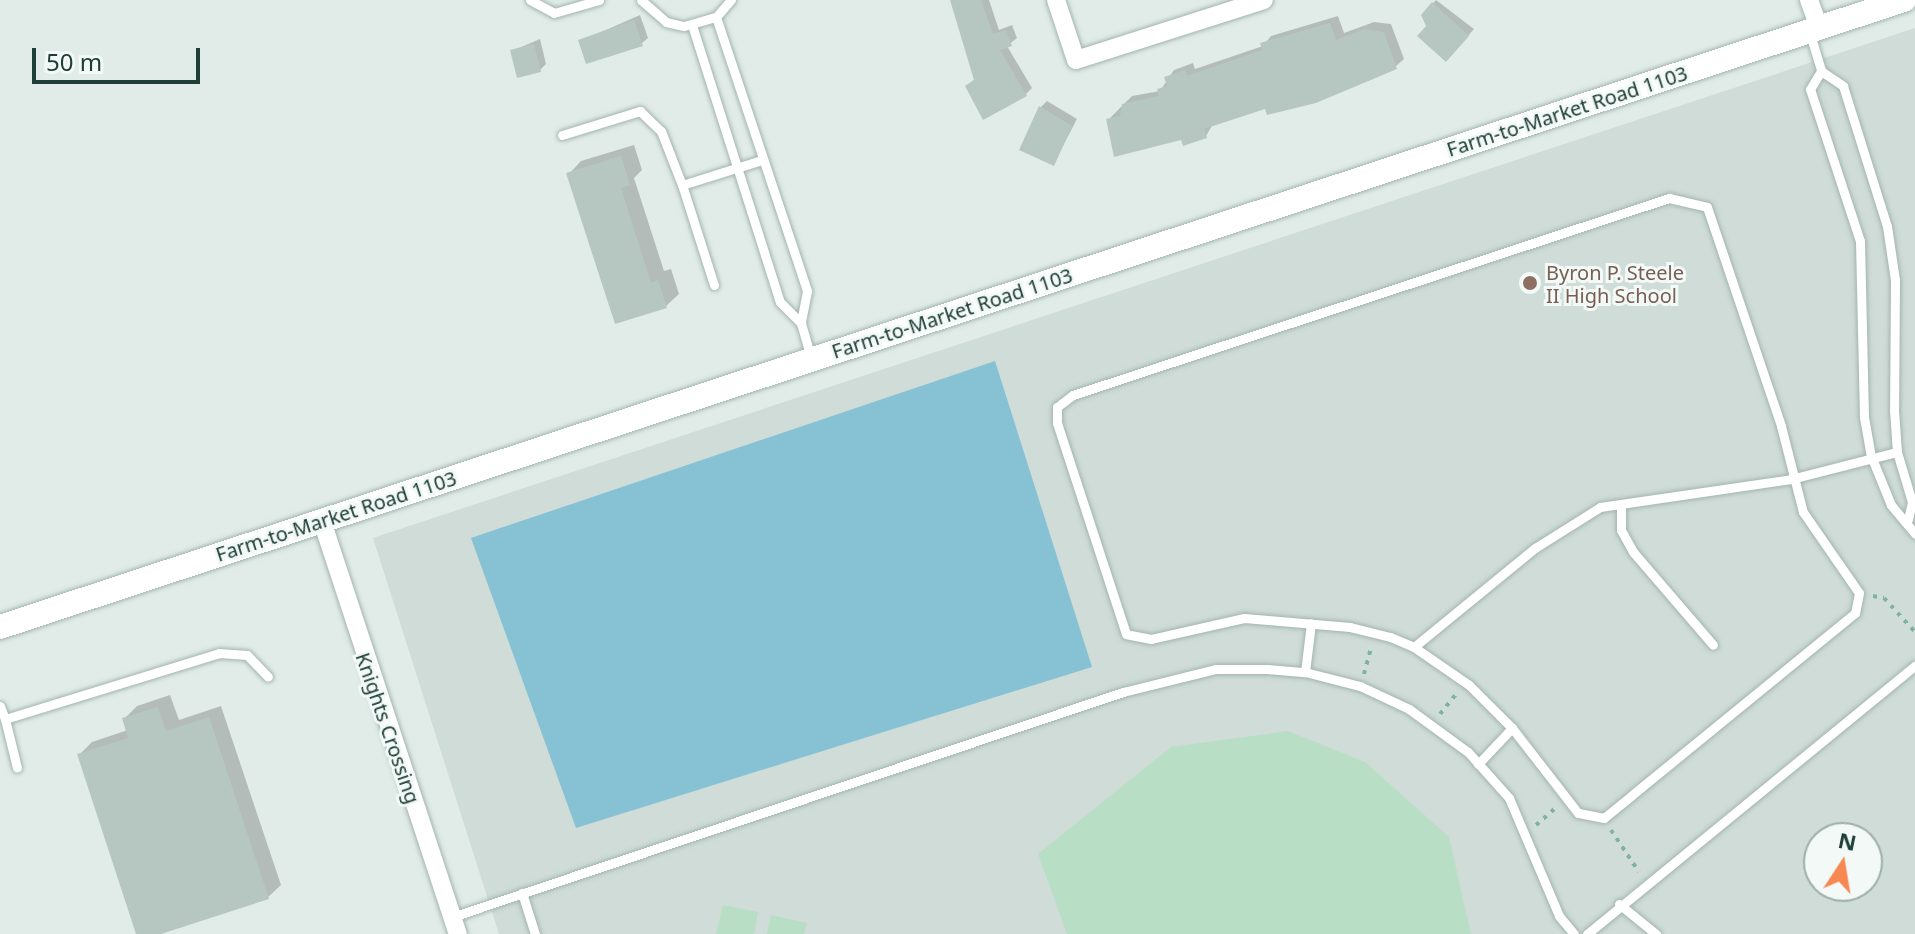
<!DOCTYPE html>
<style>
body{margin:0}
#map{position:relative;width:1915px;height:934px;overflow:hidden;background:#e1ece8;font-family:"Noto Sans",sans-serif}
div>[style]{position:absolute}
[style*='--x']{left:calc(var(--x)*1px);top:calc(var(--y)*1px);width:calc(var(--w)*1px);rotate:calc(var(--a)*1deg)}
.built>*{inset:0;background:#cfdcd7}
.green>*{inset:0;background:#b9dec6}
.water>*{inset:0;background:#86c2d4}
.shadow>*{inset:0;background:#0003}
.building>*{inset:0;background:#b6c7c1}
.path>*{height:4px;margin-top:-2px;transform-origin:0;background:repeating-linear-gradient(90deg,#80b1a5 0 4px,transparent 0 10px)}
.roads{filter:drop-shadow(0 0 2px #a3b4b0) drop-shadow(0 0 2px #a3b4b0)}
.service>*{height:9px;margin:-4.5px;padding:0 4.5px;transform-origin:4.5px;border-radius:4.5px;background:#fff}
.minor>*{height:18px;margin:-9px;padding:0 9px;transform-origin:9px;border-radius:9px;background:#fff}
.secondary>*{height:24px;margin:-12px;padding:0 12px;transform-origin:12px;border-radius:12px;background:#fff}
.dots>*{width:22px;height:22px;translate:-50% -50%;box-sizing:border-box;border:4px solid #f2f9f6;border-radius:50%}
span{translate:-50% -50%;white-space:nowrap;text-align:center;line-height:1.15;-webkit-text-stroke:6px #f2f9f6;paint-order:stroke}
.street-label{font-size:20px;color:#203e38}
.education-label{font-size:20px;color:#785e54}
.left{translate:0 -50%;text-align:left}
.north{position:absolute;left:1803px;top:822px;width:80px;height:80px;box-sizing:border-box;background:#f2f9f6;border:2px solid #9eaeaa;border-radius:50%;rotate:12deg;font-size:22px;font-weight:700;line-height:32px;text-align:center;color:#203e38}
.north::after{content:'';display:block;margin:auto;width:28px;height:36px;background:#f88853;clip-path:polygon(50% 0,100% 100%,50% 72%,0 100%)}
.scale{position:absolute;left:32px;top:48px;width:168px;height:36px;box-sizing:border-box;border:4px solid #203e38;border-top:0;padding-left:10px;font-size:24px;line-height:28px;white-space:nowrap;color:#203e38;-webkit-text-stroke:6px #f2f9f6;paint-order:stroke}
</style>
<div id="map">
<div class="built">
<i style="clip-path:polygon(evenodd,1915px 28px,1915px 934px,499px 934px,373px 538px,1915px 28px,1819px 838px,1867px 838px,1867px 886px,1819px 886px,1819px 838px)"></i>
</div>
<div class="green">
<i style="clip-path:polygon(1288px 731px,1365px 762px,1449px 837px,1471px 934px,1067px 934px,1038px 854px,1171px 747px)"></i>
<i style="clip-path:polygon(723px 905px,758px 912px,754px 934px,716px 934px)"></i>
<i style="clip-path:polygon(771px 915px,807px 923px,804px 934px,767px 934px)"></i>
</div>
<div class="water">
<i style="clip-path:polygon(995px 361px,1092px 667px,576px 828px,471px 538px)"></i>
</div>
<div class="shadow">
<i style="clip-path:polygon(952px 0,989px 0,999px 30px,1012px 25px,1017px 38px,1007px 46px,1032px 88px,1026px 94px,967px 86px,976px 78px)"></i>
<i style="clip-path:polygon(1436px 0,1474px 29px,1452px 54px,1423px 15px)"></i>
<i style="clip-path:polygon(640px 15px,648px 38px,641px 44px,581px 41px)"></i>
<i style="clip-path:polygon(1338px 16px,1344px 33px,1374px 22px,1391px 24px,1404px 59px,1395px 67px,1213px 124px,1206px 136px,1183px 138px,1108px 120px,1132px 96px,1160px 91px,1174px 70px,1193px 63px,1195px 69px,1263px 46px,1271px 36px)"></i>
<i style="clip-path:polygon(540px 39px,546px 64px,540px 70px,512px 51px)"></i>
<i style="clip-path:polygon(1047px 101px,1077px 119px,1054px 163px,1041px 107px)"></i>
<i style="clip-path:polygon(634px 145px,642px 170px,634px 178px,664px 271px,671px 269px,679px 294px,666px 306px,569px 174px,581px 161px)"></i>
<i style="clip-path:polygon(170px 695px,179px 720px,221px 706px,281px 885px,268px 897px,155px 934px,138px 934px,79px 755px,92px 742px,128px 730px,124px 719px,137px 706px)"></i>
</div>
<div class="building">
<i style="clip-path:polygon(950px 0,981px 0,993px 34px,1006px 30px,1012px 46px,1000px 50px,1027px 96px,983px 120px,965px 86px,974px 80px)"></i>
<i style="clip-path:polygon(1432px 2px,1469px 36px,1446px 62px,1417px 36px,1426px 26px,1421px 15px)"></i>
<i style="clip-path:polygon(634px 20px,643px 46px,586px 64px,578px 40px)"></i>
<i style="clip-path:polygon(1330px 23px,1336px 40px,1364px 29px,1384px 32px,1397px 69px,1316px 103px,1267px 115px,1265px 109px,1204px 129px,1207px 138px,1183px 146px,1181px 140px,1114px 157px,1106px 119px,1120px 116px,1122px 104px,1159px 96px,1157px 89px,1167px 86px,1164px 77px,1185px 70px,1187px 76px,1262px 50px,1260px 43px)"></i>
<i style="clip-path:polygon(534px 44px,541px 72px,517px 78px,510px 50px)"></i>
<i style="clip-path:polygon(1039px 106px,1072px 126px,1054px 166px,1019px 150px)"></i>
<i style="clip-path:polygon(621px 156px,630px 185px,621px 188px,651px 283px,658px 280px,667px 308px,615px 324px,566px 173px)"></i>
<i style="clip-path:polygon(158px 707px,166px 731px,209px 717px,269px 899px,161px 934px,136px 934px,77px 754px,128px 738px,122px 718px)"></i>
</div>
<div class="path">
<i style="--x:1873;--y:596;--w:11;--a:10"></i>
<i style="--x:1884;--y:598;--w:46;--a:47.6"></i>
<i style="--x:1364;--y:674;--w:28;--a:-75"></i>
<i style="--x:1440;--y:714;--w:27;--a:-51"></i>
<i style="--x:1536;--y:825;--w:28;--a:-41"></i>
<i style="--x:1611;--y:830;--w:50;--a:56.3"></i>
</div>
<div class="roads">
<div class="service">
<i style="--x:530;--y:0;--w:27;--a:28"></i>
<i style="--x:554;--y:13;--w:47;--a:-16.1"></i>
<i style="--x:641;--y:0;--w:33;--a:41"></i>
<i style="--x:666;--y:22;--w:18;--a:13"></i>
<i style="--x:684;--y:26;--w:33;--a:-16"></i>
<i style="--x:716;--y:17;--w:23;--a:-49"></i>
<i style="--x:716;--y:17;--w:289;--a:71.6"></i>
<i style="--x:807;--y:291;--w:33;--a:101"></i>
<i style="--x:801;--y:323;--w:35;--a:74"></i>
<i style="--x:692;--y:25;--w:291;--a:72.4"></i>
<i style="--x:780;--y:302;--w:30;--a:45"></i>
<i style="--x:1810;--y:34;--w:39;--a:73"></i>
<i style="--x:1821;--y:71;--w:27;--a:34"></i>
<i style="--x:1843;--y:86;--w:147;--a:72.6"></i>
<i style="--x:1887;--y:226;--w:55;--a:81.6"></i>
<i style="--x:1895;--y:280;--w:130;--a:90.4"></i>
<i style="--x:1894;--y:410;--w:42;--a:85.9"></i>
<i style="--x:1897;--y:452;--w:52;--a:73.3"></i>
<i style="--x:1912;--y:502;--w:18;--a:103"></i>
<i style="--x:1821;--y:71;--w:21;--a:121"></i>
<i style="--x:1810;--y:89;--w:160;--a:71.8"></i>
<i style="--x:1860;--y:241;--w:176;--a:88.7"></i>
<i style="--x:1864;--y:417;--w:40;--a:80"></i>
<i style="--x:1871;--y:456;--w:53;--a:67.8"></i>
<i style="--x:1891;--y:505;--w:38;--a:50"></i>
<i style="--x:562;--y:135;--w:82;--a:-17.1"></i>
<i style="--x:640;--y:111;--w:29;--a:44"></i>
<i style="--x:661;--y:131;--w:58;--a:68.7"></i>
<i style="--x:1669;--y:198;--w:39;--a:13"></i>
<i style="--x:1707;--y:207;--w:231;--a:71.3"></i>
<i style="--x:1781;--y:426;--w:89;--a:75.7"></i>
<i style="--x:1803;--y:512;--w:98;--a:55.3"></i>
<i style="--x:1859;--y:593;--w:20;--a:101"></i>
<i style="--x:1855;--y:613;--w:289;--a:140.8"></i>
<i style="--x:1631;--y:796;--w:35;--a:141"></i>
<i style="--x:1604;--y:818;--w:26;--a:-169"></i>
<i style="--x:1578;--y:813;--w:108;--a:-127.8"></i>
<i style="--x:1512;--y:728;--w:61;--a:-135"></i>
<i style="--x:1469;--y:685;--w:67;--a:-145.4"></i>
<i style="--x:1414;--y:647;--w:26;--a:-157"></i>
<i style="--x:1390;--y:637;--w:41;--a:-166"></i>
<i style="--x:1350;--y:627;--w:106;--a:-175.1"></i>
<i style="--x:1244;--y:618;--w:95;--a:167.3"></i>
<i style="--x:1151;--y:639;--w:25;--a:-169"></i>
<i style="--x:1126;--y:634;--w:222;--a:-108.1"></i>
<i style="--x:1057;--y:423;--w:16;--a:-90"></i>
<i style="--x:1057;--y:407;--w:20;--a:-37"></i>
<i style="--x:1073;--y:395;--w:628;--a:-18.29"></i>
<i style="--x:714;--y:285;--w:105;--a:-107.7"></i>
<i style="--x:682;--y:185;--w:84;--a:-17.4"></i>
<i style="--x:1621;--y:504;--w:26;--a:90"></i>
<i style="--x:1621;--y:530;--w:26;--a:61"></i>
<i style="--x:1634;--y:553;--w:121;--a:49.3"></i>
<i style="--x:1414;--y:647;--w:156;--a:-39.3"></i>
<i style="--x:1535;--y:548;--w:77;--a:-32.2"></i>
<i style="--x:1600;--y:507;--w:193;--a:-8.3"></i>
<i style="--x:1791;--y:479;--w:109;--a:-14.3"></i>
<i style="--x:1305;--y:672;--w:49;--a:-83"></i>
<i style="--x:0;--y:706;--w:14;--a:69"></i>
<i style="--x:5;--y:719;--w:224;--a:-17.1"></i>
<i style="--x:219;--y:653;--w:28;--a:4"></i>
<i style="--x:247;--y:655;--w:30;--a:46"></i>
<i style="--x:5;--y:719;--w:50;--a:76.2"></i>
<i style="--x:1478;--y:764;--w:50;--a:-46.6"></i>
<i style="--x:522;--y:893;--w:43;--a:72.4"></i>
<i style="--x:1619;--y:904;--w:48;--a:39"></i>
<i style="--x:452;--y:917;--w:708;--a:-18.54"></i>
<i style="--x:1123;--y:692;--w:96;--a:-13.9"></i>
<i style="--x:1216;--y:669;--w:51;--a:0"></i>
<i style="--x:1267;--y:669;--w:38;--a:5"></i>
<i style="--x:1305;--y:672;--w:57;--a:14.3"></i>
<i style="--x:1360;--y:686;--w:54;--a:25.1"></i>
<i style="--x:1409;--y:709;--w:73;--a:36.1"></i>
<i style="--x:1468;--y:752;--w:62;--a:48.3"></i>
<i style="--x:1509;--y:798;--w:128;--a:67"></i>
<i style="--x:1559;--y:916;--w:23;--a:50"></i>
<i style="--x:1587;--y:934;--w:424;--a:-39.3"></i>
</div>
<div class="minor">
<i style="--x:1056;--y:0;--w:63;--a:71.6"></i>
<i style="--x:1076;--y:60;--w:197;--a:-17.7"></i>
<i style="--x:1809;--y:0;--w:30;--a:70"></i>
<i style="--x:322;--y:521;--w:435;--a:71.8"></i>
</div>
<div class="secondary">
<i style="--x:0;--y:627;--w:2005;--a:-18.23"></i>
</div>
</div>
<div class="dots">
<i style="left:1530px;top:283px;background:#8d6e63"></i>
</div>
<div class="street-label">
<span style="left:1567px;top:111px;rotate:-18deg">Farm-to-Market Road 1103</span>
<span style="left:952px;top:313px;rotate:-18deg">Farm-to-Market Road 1103</span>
<span style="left:336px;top:516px;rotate:-18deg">Farm-to-Market Road 1103</span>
<span style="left:388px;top:728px;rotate:71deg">Knights Crossing</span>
</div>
<div class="education-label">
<span class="left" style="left:1546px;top:284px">Byron P. Steele<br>II High School</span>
</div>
<div class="north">N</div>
<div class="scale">50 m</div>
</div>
